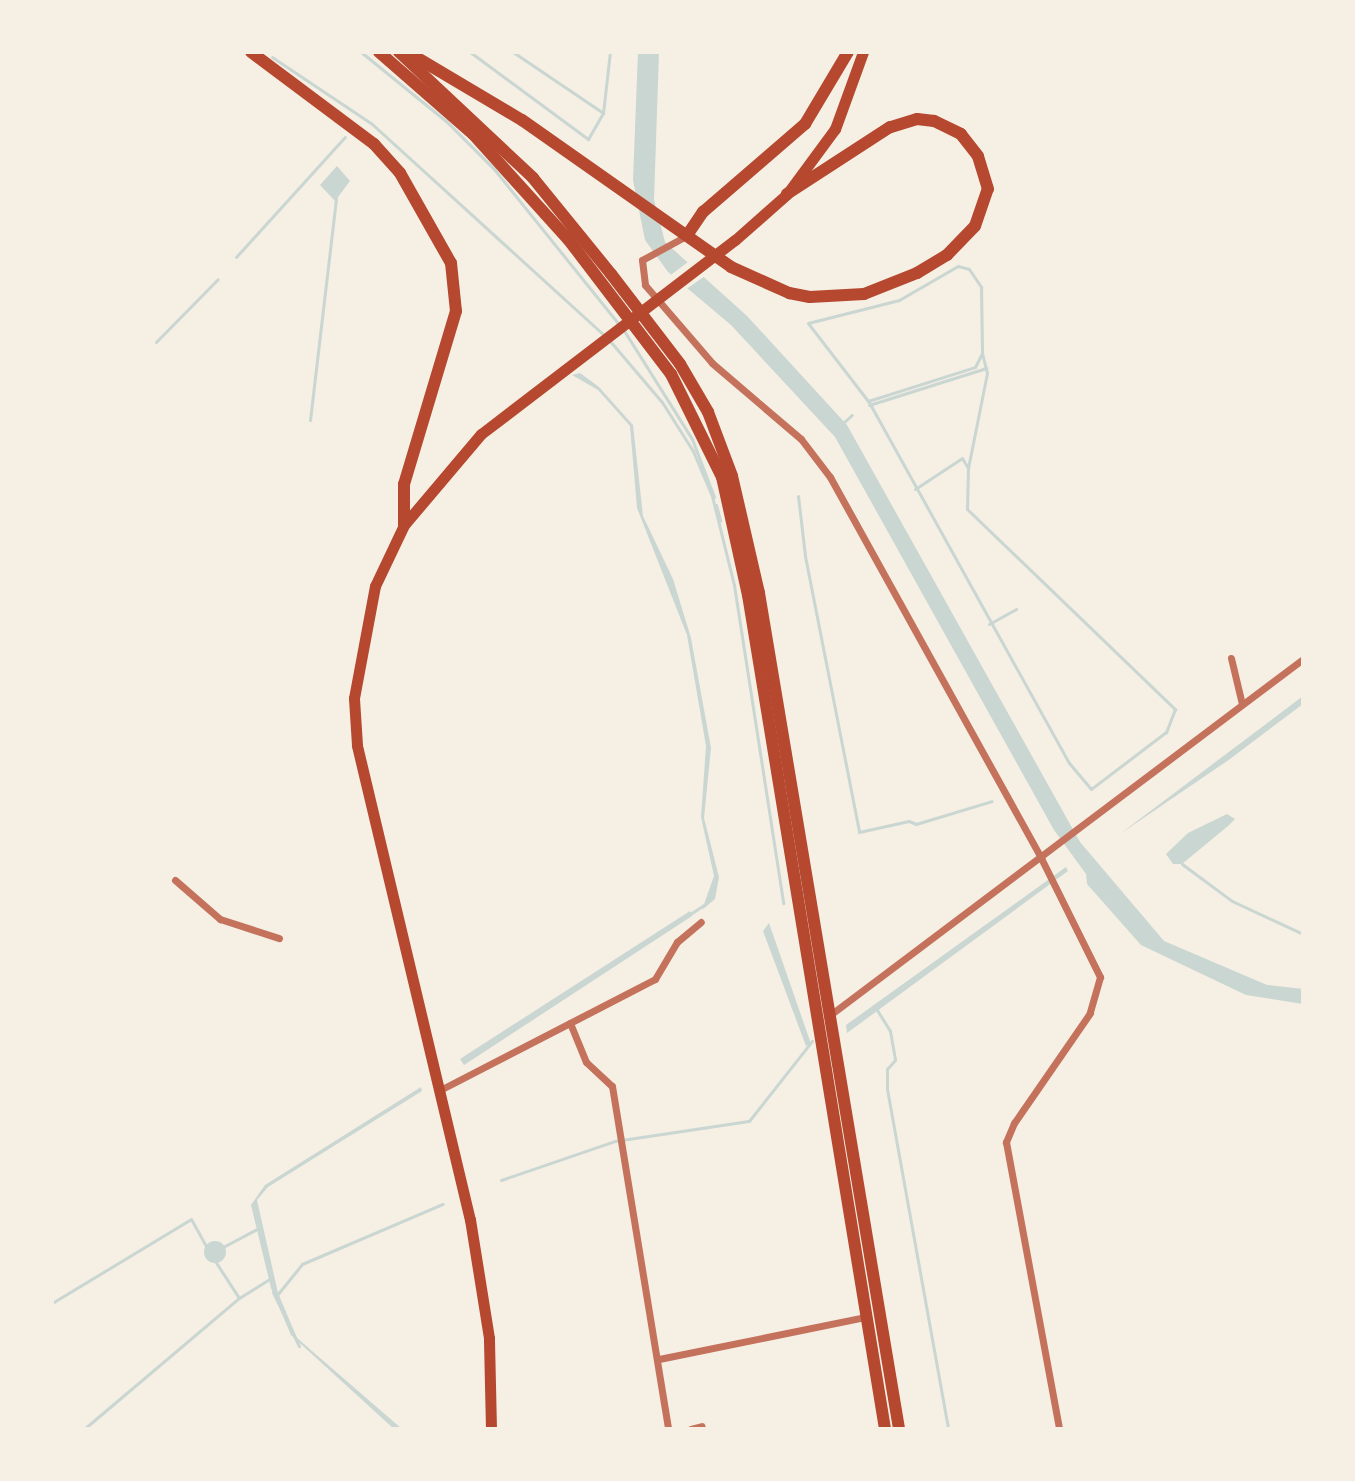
<!DOCTYPE html>
<style>
body{margin:0}
#map{position:relative;width:1355px;height:1481px;overflow:hidden;background:#f6efe4;font-family:"PT Sans",sans-serif}
div>[style]{position:absolute}
[style*='--x']{left:calc(var(--x)*1px);top:calc(var(--y)*1px);width:calc(var(--w)*1px);rotate:calc(var(--a)*1deg)}
.water>*{inset:0;background:#c9d6d2}
.round{border-radius:50%}
.pier>*{inset:0;background:#f6efe4}
.stream>*{height:3px;margin:-1.5px;padding:0 1.5px;transform-origin:1.5px;border-radius:1.5px;background:#c9d6d2}
.minor>*{height:7px;margin:-3.5px;padding:0 3.5px;transform-origin:3.5px;border-radius:3.5px;background:#c5725c}
.primary>*{height:11px;margin:-5.5px;padding:0 5.5px;transform-origin:5.5px;border-radius:5.5px;background:#b5482f}
.motorway>*{height:12px;margin:-6px;padding:0 6px;transform-origin:6px;border-radius:6px;background:#b5482f}
span{translate:-50% -50%;white-space:nowrap;text-align:center;line-height:1.15;-webkit-text-stroke:6px #f6efe4;paint-order:stroke}
.frame{position:absolute;inset:0;border:54px solid #f6efe4;pointer-events:none}
</style>
<div id="map">
<div class="water">
<i style="clip-path:polygon(638px 52px,659px 52px,654px 200px,665px 242px,747px 316px,847px 425px,1080px 842px,1164px 941px,1267px 985px,1303px 989px,1303px 1004px,1246px 995px,1141px 945px,1087px 884px,1086px 874px,1054px 830px,835px 437px,731px 325px,668px 272px,645px 240px,633px 180px)"></i>
<i style="clip-path:polygon(337px 166px,350px 181px,335px 201px,320px 185px)"></i>
<i style="clip-path:polygon(580px 373px,599px 387px,633px 425px,643px 516px,673px 579px,691px 638px,711px 748px,704px 818px,719px 877px,715px 899px,702px 910px,714px 876px,701px 817px,706px 746px,687px 635px,637px 508px,630px 426px,598px 390px,572px 375px)"></i>
<i style="clip-path:polygon(1303px 696px,1303px 704px,1230px 759px,1120px 834px)"></i>
<i style="clip-path:polygon(1227px 814px,1235px 819px,1228px 826px,1182px 864px,1173px 864px,1166px 854px,1188px 833px)"></i>
<i style="clip-path:polygon(1066px 867px,1068px 871px,847px 1033px,846px 1025px)"></i>
<i style="clip-path:polygon(690px 911px,692px 916px,464px 1065px,460px 1059px)"></i>
<i style="clip-path:polygon(769px 923px,811px 1044px,806px 1046px,763px 931px)"></i>
<i style="clip-path:polygon(421px 1087px,422px 1091px,268px 1187px,257px 1200px,278px 1293px,297px 1338px,402px 1429px,394px 1429px,291px 1335px,271px 1288px,251px 1205px,265px 1185px)"></i>
<i class="round" style="left:204px;top:1241px;width:22px;height:22px"></i>
</div>
<div class="pier">
<i style="clip-path:polygon(688px 262px,705px 276px,685px 290px,668px 277px)"></i>
</div>
<div class="stream">
<i style="--x:361;--y:52;--w:109;--a:39.1"></i>
<i style="--x:446;--y:121;--w:68;--a:45"></i>
<i style="--x:494;--y:169;--w:198;--a:51.2"></i>
<i style="--x:470;--y:52;--w:147;--a:36.4"></i>
<i style="--x:588;--y:139;--w:30;--a:-60"></i>
<i style="--x:513;--y:52;--w:109;--a:34.1"></i>
<i style="--x:603;--y:113;--w:61;--a:-83.5"></i>
<i style="--x:272;--y:57;--w:120;--a:33.8"></i>
<i style="--x:372;--y:124;--w:315;--a:42.3"></i>
<i style="--x:236;--y:257;--w:162;--a:-47.8"></i>
<i style="--x:958;--y:266;--w:11;--a:15"></i>
<i style="--x:969;--y:269;--w:22;--a:56"></i>
<i style="--x:981;--y:287;--w:66;--a:89.1"></i>
<i style="--x:982;--y:353;--w:21;--a:76"></i>
<i style="--x:987;--y:373;--w:97;--a:101.3"></i>
<i style="--x:968;--y:468;--w:41;--a:91.4"></i>
<i style="--x:967;--y:509;--w:289;--a:43.9"></i>
<i style="--x:1175;--y:709;--w:25;--a:111"></i>
<i style="--x:1166;--y:732;--w:94;--a:142.8"></i>
<i style="--x:1091;--y:789;--w:34;--a:-130"></i>
<i style="--x:1069;--y:763;--w:414;--a:-119"></i>
<i style="--x:868;--y:401;--w:98;--a:-127.6"></i>
<i style="--x:808;--y:323;--w:94;--a:-14.2"></i>
<i style="--x:899;--y:300;--w:68;--a:-30"></i>
<i style="--x:623;--y:329;--w:130;--a:57.9"></i>
<i style="--x:692;--y:439;--w:62;--a:69.2"></i>
<i style="--x:610;--y:341;--w:80;--a:49.6"></i>
<i style="--x:662;--y:402;--w:58;--a:57.7"></i>
<i style="--x:693;--y:451;--w:49;--a:67.1"></i>
<i style="--x:712;--y:496;--w:92;--a:76.1"></i>
<i style="--x:734;--y:585;--w:322;--a:81.2"></i>
<i style="--x:156;--y:342;--w:88;--a:-45.5"></i>
<i style="--x:868;--y:401;--w:112;--a:-17.6"></i>
<i style="--x:975;--y:367;--w:16;--a:-63"></i>
<i style="--x:869;--y:405;--w:123;--a:-17.5"></i>
<i style="--x:310;--y:420;--w:223;--a:-83.3"></i>
<i style="--x:843;--y:423;--w:12;--a:-42"></i>
<i style="--x:915;--y:489;--w:56;--a:-33.4"></i>
<i style="--x:962;--y:458;--w:12;--a:59"></i>
<i style="--x:798;--y:496;--w:60;--a:83.3"></i>
<i style="--x:805;--y:556;--w:281;--a:78.9"></i>
<i style="--x:859;--y:832;--w:51;--a:-12.4"></i>
<i style="--x:909;--y:821;--w:8;--a:23"></i>
<i style="--x:916;--y:824;--w:79;--a:-16.8"></i>
<i style="--x:716;--y:505;--w:16;--a:75"></i>
<i style="--x:989;--y:624;--w:31;--a:-29"></i>
<i style="--x:1182;--y:864;--w:62;--a:36.5"></i>
<i style="--x:1232;--y:901;--w:78;--a:24.9"></i>
<i style="--x:690;--y:914;--w:17;--a:-33"></i>
<i style="--x:877;--y:1010;--w:25;--a:58"></i>
<i style="--x:890;--y:1031;--w:29;--a:80"></i>
<i style="--x:895;--y:1060;--w:12;--a:132"></i>
<i style="--x:887;--y:1069;--w:20;--a:90"></i>
<i style="--x:887;--y:1089;--w:345;--a:79.8"></i>
<i style="--x:501;--y:1180;--w:120;--a:-18.9"></i>
<i style="--x:615;--y:1141;--w:135;--a:-8.5"></i>
<i style="--x:749;--y:1121;--w:102;--a:-51.8"></i>
<i style="--x:221;--y:1248;--w:41;--a:-27.8"></i>
<i style="--x:215;--y:1261;--w:44;--a:57"></i>
<i style="--x:273;--y:1292;--w:60;--a:64.3"></i>
<i style="--x:277;--y:1295;--w:40;--a:-51"></i>
<i style="--x:302;--y:1264;--w:153;--a:-23.1"></i>
<i style="--x:52;--y:1303;--w:162;--a:-31.1"></i>
<i style="--x:191;--y:1219;--w:33;--a:61"></i>
<i style="--x:84;--y:1429;--w:203;--a:-40.2"></i>
<i style="--x:239;--y:1298;--w:36;--a:-32"></i>
</div>
<div class="minor">
<i style="--x:686;--y:236;--w:50;--a:151.4"></i>
<i style="--x:642;--y:260;--w:25;--a:83"></i>
<i style="--x:645;--y:285;--w:103;--a:49.3"></i>
<i style="--x:712;--y:363;--w:117;--a:40.5"></i>
<i style="--x:801;--y:439;--w:48;--a:52.7"></i>
<i style="--x:830;--y:477;--w:436;--a:61"></i>
<i style="--x:1041;--y:858;--w:133;--a:63.6"></i>
<i style="--x:1100;--y:977;--w:37;--a:106"></i>
<i style="--x:1090;--y:1013;--w:134;--a:124.6"></i>
<i style="--x:1014;--y:1123;--w:21;--a:113"></i>
<i style="--x:1006;--y:1142;--w:292;--a:79.5"></i>
<i style="--x:1231;--y:658;--w:47;--a:76.6"></i>
<i style="--x:175;--y:880;--w:60;--a:40.9"></i>
<i style="--x:220;--y:919;--w:62;--a:17.9"></i>
<i style="--x:830;--y:1015;--w:592;--a:-36.97"></i>
<i style="--x:570;--y:1023;--w:42;--a:67.7"></i>
<i style="--x:586;--y:1062;--w:35;--a:43"></i>
<i style="--x:612;--y:1086;--w:348;--a:80.7"></i>
<i style="--x:440;--y:1090;--w:242;--a:-27.3"></i>
<i style="--x:655;--y:979;--w:43;--a:-59.3"></i>
<i style="--x:677;--y:942;--w:31;--a:-40"></i>
<i style="--x:659;--y:1359;--w:211;--a:-11.5"></i>
<i style="--x:691;--y:1429;--w:11;--a:-15"></i>
</div>
<div class="primary">
<i style="--x:491;--y:1429;--w:91;--a:-91.3"></i>
<i style="--x:489;--y:1338;--w:120;--a:-99.1"></i>
<i style="--x:470;--y:1220;--w:488;--a:-103.4"></i>
<i style="--x:357;--y:745;--w:47;--a:-93.7"></i>
<i style="--x:354;--y:698;--w:114;--a:-79.4"></i>
<i style="--x:375;--y:586;--w:68;--a:-64.6"></i>
<i style="--x:404;--y:525;--w:119;--a:-49.8"></i>
<i style="--x:481;--y:434;--w:320;--a:-37.4"></i>
<i style="--x:735;--y:240;--w:69;--a:-41.5"></i>
<i style="--x:787;--y:194;--w:81;--a:-53.6"></i>
<i style="--x:835;--y:129;--w:82;--a:-70"></i>
</div>
<div class="motorway">
<i style="--x:251;--y:52;--w:154;--a:36.8"></i>
<i style="--x:374;--y:144;--w:39;--a:48"></i>
<i style="--x:400;--y:173;--w:103;--a:60.5"></i>
<i style="--x:451;--y:263;--w:48;--a:84.1"></i>
<i style="--x:456;--y:311;--w:181;--a:106.7"></i>
<i style="--x:404;--y:484;--w:41;--a:90"></i>
<i style="--x:379;--y:52;--w:125;--a:41.1"></i>
<i style="--x:473;--y:134;--w:142;--a:47.9"></i>
<i style="--x:568;--y:239;--w:170;--a:52.7"></i>
<i style="--x:671;--y:374;--w:115;--a:63.7"></i>
<i style="--x:722;--y:477;--w:121;--a:77.6"></i>
<i style="--x:748;--y:595;--w:845;--a:80.67"></i>
<i style="--x:399;--y:52;--w:184;--a:43.2"></i>
<i style="--x:533;--y:178;--w:124;--a:50.9"></i>
<i style="--x:611;--y:274;--w:113;--a:52.5"></i>
<i style="--x:680;--y:364;--w:56;--a:59.7"></i>
<i style="--x:708;--y:412;--w:68;--a:69.4"></i>
<i style="--x:732;--y:476;--w:120;--a:77"></i>
<i style="--x:759;--y:593;--w:848;--a:80.49"></i>
<i style="--x:414;--y:56;--w:126;--a:30.7"></i>
<i style="--x:522;--y:120;--w:256;--a:35.1"></i>
<i style="--x:731;--y:267;--w:64;--a:24.1"></i>
<i style="--x:789;--y:293;--w:21;--a:11"></i>
<i style="--x:810;--y:297;--w:54;--a:-3.2"></i>
<i style="--x:864;--y:294;--w:57;--a:-21.6"></i>
<i style="--x:917;--y:273;--w:35;--a:-31"></i>
<i style="--x:947;--y:255;--w:40;--a:-46"></i>
<i style="--x:975;--y:226;--w:39;--a:-71"></i>
<i style="--x:988;--y:189;--w:34;--a:-107"></i>
<i style="--x:978;--y:156;--w:28;--a:-128"></i>
<i style="--x:961;--y:134;--w:30;--a:-154"></i>
<i style="--x:934;--y:121;--w:17;--a:-173"></i>
<i style="--x:917;--y:119;--w:28;--a:163"></i>
<i style="--x:890;--y:127;--w:123;--a:147"></i>
<i style="--x:688;--y:234;--w:27;--a:-56"></i>
<i style="--x:703;--y:212;--w:135;--a:-40.8"></i>
<i style="--x:805;--y:124;--w:84;--a:-59.2"></i>
</div>
<div class="frame"></div>
</div>
